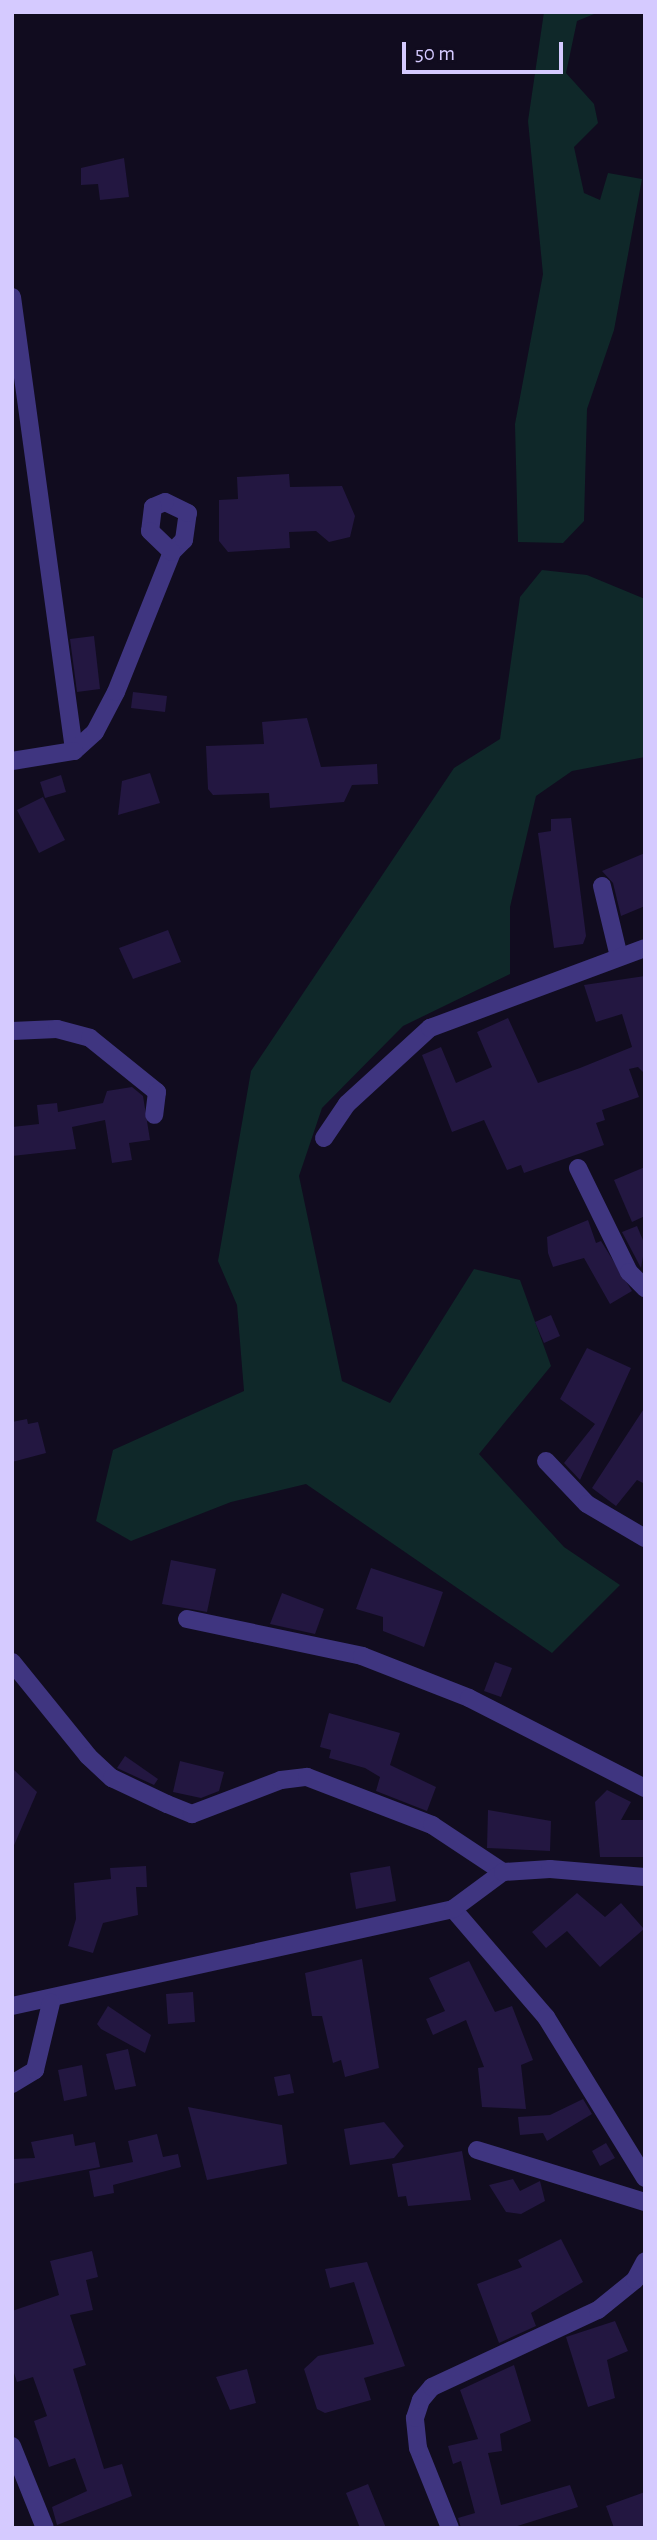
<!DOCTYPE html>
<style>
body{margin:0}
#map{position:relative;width:657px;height:2540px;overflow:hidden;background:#110c1f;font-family:"Alegreya Sans",sans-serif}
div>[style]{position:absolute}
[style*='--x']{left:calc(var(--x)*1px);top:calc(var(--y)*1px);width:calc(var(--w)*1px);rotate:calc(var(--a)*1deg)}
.green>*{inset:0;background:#0f2829}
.building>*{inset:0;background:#231741}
.minor>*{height:18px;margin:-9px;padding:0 9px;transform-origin:9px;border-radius:9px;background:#3f3580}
.tertiary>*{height:18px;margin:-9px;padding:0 9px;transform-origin:9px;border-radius:9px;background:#3f3580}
span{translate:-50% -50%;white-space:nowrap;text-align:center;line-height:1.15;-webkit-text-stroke:6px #110c1f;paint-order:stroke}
.frame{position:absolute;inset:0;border:14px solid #d5caff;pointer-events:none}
.scale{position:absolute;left:402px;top:42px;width:161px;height:32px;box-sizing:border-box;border:4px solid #d5caff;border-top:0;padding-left:9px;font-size:21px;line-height:24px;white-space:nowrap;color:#d5caff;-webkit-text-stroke:5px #110c1f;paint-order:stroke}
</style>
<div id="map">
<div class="green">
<i style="clip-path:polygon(544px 12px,599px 12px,577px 21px,566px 73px,594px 104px,598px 123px,574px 147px,584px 193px,600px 200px,608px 173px,642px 179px,614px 330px,587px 409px,584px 521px,563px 543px,518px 542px,515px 424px,543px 274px,528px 121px)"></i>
<i style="clip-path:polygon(542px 570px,587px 575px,645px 599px,645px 757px,572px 771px,536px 796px,510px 907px,510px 974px,403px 1026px,322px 1108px,299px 1176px,342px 1381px,390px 1403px,474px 1269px,520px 1280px,551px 1366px,479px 1454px,564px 1547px,620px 1585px,552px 1653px,306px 1484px,231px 1502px,131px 1541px,96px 1521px,113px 1450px,244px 1391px,237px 1305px,218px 1261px,251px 1071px,454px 768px,500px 739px,520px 597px)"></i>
</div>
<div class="building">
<i style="clip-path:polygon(124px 158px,129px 197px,100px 200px,98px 184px,81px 185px,81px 168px)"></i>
<i style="clip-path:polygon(289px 474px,290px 487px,342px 486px,355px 516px,350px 537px,329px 542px,316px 531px,289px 532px,290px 548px,228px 552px,219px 541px,219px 500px,238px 499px,237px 477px)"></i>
<i style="clip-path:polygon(94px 636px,100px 689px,77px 692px,70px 639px)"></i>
<i style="clip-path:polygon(133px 692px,167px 696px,165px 712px,131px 708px)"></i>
<i style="clip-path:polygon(307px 718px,321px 767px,377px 764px,378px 784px,352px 785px,344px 802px,270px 808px,269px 793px,213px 795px,208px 789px,206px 746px,264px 744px,262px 722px)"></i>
<i style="clip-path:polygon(150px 773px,160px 803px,118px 815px,122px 781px)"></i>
<i style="clip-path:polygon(61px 775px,66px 792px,45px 798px,40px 782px)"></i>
<i style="clip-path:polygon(43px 797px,65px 840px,39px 853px,17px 810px)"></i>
<i style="clip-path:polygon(571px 818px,586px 936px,583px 944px,554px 948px,538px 833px,551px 831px,551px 819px)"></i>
<i style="clip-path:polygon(645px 853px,645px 906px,621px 916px,613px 883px,602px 871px)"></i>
<i style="clip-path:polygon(168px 930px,181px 962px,133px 979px,119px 948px)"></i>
<i style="clip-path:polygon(645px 976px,645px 1074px,638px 1067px,629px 1069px,639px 1097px,602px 1110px,605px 1120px,596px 1123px,604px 1145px,524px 1173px,521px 1165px,507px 1170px,484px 1120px,452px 1132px,422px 1055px,441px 1047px,456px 1083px,492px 1067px,477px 1032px,508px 1018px,538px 1083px,580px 1068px,632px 1047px,622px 1014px,596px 1022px,584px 985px)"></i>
<i style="clip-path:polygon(132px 1087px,143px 1096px,150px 1140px,129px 1143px,132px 1160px,112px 1163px,105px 1120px,72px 1127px,76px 1149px,12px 1156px,12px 1127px,39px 1124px,37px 1105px,57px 1103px,58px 1112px,103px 1103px,107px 1091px)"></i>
<i style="clip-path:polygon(645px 1167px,645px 1216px,632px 1222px,614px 1180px)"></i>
<i style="clip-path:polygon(588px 1220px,596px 1243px,601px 1241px,632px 1291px,610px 1304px,584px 1258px,553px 1267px,548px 1253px,547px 1237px)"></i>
<i style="clip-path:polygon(637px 1226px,645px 1245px,641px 1268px,622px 1232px)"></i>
<i style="clip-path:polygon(551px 1315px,560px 1336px,544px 1343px,535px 1322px)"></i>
<i style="clip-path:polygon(587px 1348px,631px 1368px,580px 1480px,564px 1463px,595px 1424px,560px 1399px)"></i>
<i style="clip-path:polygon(645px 1407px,645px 1484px,637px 1480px,616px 1506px,592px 1488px)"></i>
<i style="clip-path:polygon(27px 1419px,28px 1424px,38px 1422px,46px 1453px,12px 1462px,12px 1422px)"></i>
<i style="clip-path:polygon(171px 1560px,216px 1569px,207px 1612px,162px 1604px)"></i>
<i style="clip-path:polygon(371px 1568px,443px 1592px,424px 1647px,383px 1631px,383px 1617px,356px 1609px)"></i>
<i style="clip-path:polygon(282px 1593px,324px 1609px,315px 1634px,270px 1624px)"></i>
<i style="clip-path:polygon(495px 1662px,512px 1668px,501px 1697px,484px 1691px)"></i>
<i style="clip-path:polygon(329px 1713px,400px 1733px,390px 1765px,436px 1787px,427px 1811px,376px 1791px,380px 1777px,365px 1768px,329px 1758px,331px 1750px,320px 1747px)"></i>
<i style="clip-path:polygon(125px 1756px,158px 1779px,154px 1785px,117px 1768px)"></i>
<i style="clip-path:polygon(180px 1761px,224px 1772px,219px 1791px,201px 1798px,173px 1792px)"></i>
<i style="clip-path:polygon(12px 1768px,37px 1792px,12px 1850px)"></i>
<i style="clip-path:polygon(607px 1790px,631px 1802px,621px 1820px,645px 1820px,645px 1857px,600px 1857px,595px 1802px)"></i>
<i style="clip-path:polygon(488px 1810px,551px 1821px,550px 1851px,487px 1848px)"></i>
<i style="clip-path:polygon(146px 1866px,147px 1887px,136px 1887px,138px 1915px,103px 1923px,93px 1953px,68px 1946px,76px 1919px,74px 1883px,111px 1879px,110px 1868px)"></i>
<i style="clip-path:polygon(390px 1866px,396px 1901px,356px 1909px,350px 1873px)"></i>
<i style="clip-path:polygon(577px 1893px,605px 1917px,621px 1903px,644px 1929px,600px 1967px,567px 1931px,546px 1948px,532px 1932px)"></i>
<i style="clip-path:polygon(362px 1959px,379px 2068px,345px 2077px,341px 2060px,333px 2063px,322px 2016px,312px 2016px,305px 1973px)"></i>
<i style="clip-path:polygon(469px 1961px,495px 2012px,512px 2006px,533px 2060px,521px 2065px,526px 2109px,482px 2107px,478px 2068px,484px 2067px,466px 2020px,433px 2035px,426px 2019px,445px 2011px,429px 1978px)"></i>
<i style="clip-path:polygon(193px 1992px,195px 2022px,168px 2024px,166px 1994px)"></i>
<i style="clip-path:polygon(108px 2006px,151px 2035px,145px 2053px,101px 2029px,97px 2024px)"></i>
<i style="clip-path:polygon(128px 2049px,136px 2086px,115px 2090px,106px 2054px)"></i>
<i style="clip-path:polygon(82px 2065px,87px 2096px,64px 2101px,58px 2070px)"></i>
<i style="clip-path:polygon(290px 2074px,294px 2093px,278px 2096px,274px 2077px)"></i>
<i style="clip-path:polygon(583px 2099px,592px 2114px,547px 2141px,543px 2133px,520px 2135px,518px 2117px,550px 2115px)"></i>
<i style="clip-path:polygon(188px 2107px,282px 2125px,287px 2164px,207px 2180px)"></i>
<i style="clip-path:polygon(384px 2122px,404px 2146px,394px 2158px,350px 2165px,344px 2129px)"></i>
<i style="clip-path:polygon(73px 2134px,75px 2146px,95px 2142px,100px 2167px,12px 2184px,12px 2159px,35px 2158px,31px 2142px)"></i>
<i style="clip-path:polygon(157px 2134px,163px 2157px,178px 2154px,181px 2167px,113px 2185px,114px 2193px,94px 2197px,89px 2171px,133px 2162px,128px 2141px)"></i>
<i style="clip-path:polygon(606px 2143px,615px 2158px,600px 2166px,592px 2151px)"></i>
<i style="clip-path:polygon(462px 2151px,471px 2200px,408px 2206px,406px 2196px,398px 2197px,392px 2164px)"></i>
<i style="clip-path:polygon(513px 2179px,520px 2191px,540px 2181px,545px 2201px,521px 2214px,506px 2212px,489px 2185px)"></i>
<i style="clip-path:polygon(561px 2239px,583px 2282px,531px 2313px,536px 2326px,499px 2343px,477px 2284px,522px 2267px,518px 2260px)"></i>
<i style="clip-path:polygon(92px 2251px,98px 2277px,86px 2280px,93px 2310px,70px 2315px,86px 2365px,73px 2369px,104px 2469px,122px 2464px,132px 2496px,57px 2525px,52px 2507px,87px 2491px,75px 2458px,49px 2467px,34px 2421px,47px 2416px,33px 2377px,17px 2382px,12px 2367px,12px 2311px,59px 2295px,50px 2261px)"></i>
<i style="clip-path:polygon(367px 2262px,405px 2366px,364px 2378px,371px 2400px,325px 2413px,317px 2409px,304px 2369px,318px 2356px,374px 2344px,354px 2282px,330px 2288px,325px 2269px)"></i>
<i style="clip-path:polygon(615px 2321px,628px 2351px,607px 2360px,615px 2398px,588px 2407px,566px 2337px)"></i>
<i style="clip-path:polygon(514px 2365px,531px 2421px,500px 2434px,502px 2451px,488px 2453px,501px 2505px,570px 2485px,578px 2507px,511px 2528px,461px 2528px,458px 2518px,475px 2513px,461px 2461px,453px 2464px,448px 2446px,478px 2439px,460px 2390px)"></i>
<i style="clip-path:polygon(247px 2369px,256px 2403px,230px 2410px,216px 2377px)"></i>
<i style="clip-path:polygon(368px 2484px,386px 2528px,360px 2528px,346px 2493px)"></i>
<i style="clip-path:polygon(645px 2492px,645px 2528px,614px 2528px,606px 2506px)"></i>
</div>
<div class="minor">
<i style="--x:12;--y:297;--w:458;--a:82.2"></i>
<i style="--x:74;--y:751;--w:28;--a:-42"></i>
<i style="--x:95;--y:732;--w:45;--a:-62.3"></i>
<i style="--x:116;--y:692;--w:151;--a:-68.2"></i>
<i style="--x:172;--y:552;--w:17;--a:-45"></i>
<i style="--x:184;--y:540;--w:27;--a:-82"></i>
<i style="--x:188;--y:513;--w:25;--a:-154"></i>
<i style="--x:165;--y:502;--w:13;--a:157"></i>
<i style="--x:153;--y:507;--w:24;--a:97"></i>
<i style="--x:150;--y:531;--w:30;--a:44"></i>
<i style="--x:12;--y:761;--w:63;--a:-9.2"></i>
<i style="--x:602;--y:886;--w:73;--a:76.5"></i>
<i style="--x:12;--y:1031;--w:45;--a:-2.5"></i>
<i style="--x:57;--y:1029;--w:34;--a:15"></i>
<i style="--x:90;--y:1038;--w:86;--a:38.9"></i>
<i style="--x:157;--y:1092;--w:23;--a:97"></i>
<i style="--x:324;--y:1138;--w:41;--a:-55.9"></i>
<i style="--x:347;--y:1104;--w:113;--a:-42.5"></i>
<i style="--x:430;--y:1028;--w:229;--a:-20.4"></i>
<i style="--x:578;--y:1168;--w:116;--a:63.9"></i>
<i style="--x:629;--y:1272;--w:23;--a:45"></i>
<i style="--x:546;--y:1461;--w:59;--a:46.4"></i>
<i style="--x:587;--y:1504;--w:67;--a:30.4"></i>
<i style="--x:187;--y:1619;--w:179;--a:11.9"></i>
<i style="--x:362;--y:1656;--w:115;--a:21.4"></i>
<i style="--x:469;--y:1698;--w:198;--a:27.1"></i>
<i style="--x:12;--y:1662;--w:121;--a:51"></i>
<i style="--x:88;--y:1756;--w:33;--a:43"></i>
<i style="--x:112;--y:1778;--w:61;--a:25.3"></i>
<i style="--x:167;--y:1804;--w:27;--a:22"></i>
<i style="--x:192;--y:1814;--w:95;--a:-20.9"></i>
<i style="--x:281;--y:1780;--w:26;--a:-7"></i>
<i style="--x:307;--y:1777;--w:134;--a:21"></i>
<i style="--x:432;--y:1825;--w:85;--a:33.5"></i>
<i style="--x:453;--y:1909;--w:143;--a:49.3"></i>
<i style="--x:546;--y:2017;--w:189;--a:58.4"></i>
<i style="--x:12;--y:2006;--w:452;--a:-12.4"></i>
<i style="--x:453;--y:1909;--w:62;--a:-36.5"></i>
<i style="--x:503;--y:1872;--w:47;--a:-3.7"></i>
<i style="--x:550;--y:1869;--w:95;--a:4.8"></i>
<i style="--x:12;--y:2084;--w:27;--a:-31"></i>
<i style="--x:35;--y:2070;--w:69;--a:-76.6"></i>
<i style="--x:477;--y:2150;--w:176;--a:17.2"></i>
<i style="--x:450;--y:2528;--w:86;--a:-111.8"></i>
<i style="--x:418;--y:2448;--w:30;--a:-96"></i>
<i style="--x:415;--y:2418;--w:19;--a:-72"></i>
<i style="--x:421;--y:2400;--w:17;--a:-50"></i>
<i style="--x:432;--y:2387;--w:183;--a:-24.9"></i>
<i style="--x:598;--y:2310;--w:48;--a:-39"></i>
<i style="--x:635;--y:2280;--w:21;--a:-62"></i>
</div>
<div class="tertiary">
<i style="--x:12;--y:2446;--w:88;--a:68.1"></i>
</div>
<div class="frame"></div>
<div class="scale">50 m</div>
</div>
